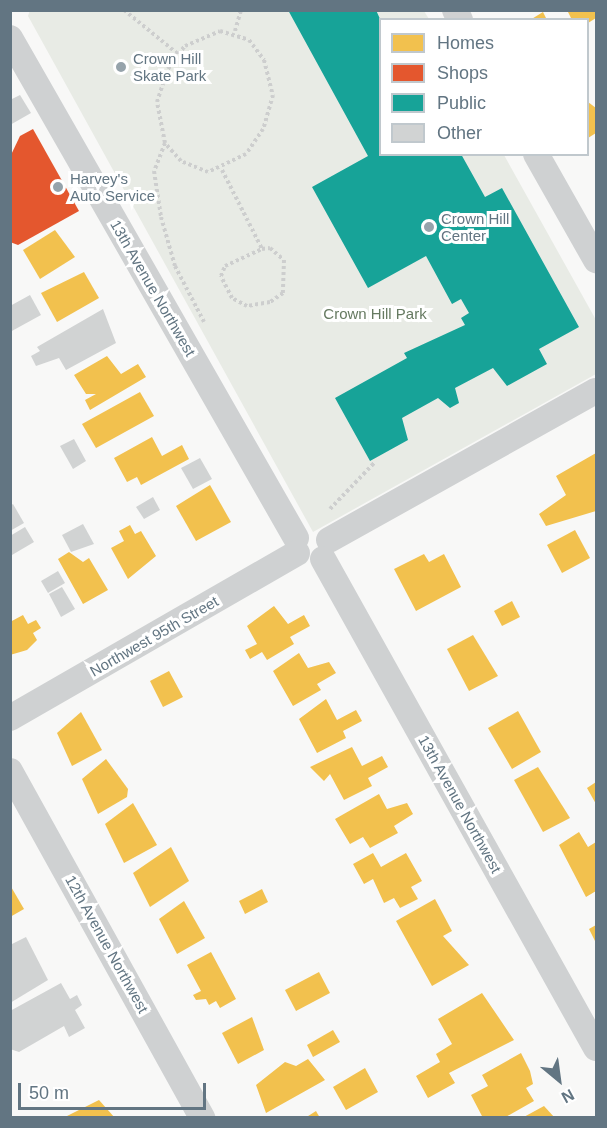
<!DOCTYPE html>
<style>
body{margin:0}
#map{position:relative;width:607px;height:1128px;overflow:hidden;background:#f8f8f7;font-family:Helvetica,sans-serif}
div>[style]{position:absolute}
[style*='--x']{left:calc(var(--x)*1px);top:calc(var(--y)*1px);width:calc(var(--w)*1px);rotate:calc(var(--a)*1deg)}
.green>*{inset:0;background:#e8ebe5}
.homes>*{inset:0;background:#f2c14e}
.shops>*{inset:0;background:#e4572e}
.public>*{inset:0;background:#17a398}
.building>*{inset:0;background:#d1d3d3}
.path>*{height:4px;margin-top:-2px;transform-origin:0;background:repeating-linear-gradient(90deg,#cdcece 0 3px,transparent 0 6px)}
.street>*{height:26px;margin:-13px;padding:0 13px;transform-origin:13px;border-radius:13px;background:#cfd1d2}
.dots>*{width:16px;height:16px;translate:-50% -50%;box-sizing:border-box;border:3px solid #fff;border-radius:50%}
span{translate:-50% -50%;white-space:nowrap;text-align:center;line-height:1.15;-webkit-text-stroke:6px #fff;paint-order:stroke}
.poi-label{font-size:15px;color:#627582}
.left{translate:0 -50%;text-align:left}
.street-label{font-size:15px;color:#627582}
.park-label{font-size:15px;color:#667a61}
.frame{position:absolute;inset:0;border:12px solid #627582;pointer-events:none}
.legend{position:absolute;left:379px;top:18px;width:210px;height:138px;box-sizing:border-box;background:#fff;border:2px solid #c0c8cd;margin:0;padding:8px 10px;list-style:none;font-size:18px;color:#627582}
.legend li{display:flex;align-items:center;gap:12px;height:30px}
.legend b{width:30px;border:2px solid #c0c8cd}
.north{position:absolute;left:529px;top:1050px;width:60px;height:60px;-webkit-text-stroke:4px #fff;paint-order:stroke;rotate:151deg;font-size:16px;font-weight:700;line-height:24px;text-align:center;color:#627582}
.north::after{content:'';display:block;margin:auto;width:21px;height:27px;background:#627582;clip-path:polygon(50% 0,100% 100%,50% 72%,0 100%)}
.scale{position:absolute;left:18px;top:1083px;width:188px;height:27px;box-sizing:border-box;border:3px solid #627582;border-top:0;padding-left:8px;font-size:18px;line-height:21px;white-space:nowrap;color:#627582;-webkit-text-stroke:4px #fff;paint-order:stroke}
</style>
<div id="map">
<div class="green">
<i style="clip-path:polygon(30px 10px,424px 11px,429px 19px,380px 20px,380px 154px,504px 155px,596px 320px,596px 374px,313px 532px,28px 16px)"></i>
</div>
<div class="homes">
<i style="clip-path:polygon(567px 10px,596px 10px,596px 18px,588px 23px,572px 20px)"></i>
<i style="clip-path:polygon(543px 12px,547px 20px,530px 20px)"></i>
<i style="clip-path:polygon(588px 102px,596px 108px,596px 133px,588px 138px)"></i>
<i style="clip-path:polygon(55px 230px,75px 257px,40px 279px,23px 250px)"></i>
<i style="clip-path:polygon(84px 272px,99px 298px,57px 322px,41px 293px)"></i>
<i style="clip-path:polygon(107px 356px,121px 374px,138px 364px,146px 377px,90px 410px,85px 400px,96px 394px,86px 394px,74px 375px)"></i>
<i style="clip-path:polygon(140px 392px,154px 416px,96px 448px,82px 424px)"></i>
<i style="clip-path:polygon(152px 437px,162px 456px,182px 445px,189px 459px,141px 485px,137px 477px,127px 482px,114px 458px)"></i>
<i style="clip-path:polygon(596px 453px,596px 511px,546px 526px,539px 514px,566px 495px,556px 476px)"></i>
<i style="clip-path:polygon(210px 485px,231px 522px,196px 541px,176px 506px)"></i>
<i style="clip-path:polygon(130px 525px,135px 534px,141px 531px,156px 556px,128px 579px,111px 548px,124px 541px,119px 531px)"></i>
<i style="clip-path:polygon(575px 530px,590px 558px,562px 573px,547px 545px)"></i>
<i style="clip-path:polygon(69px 552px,83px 562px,89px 558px,108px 590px,83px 604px,58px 559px)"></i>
<i style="clip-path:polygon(424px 554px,429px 562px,444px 554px,461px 587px,416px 611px,394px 569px)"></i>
<i style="clip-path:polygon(512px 601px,520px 617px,502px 626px,494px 611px)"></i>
<i style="clip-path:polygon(274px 606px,288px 624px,304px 615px,310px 626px,290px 637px,294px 644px,267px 660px,262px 652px,250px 659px,245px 650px,257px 644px,247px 626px)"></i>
<i style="clip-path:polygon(23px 615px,28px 624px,36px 620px,41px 628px,33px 633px,37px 640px,27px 650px,10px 655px,10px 622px)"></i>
<i style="clip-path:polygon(473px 635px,498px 676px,469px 691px,447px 649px)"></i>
<i style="clip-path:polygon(299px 653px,308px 668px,329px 662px,336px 673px,317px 684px,321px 690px,293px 706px,273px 671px)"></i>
<i style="clip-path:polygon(169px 671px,183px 697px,163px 707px,150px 681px)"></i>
<i style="clip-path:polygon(326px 699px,337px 720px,356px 710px,362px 721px,343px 731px,346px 738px,317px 753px,299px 719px)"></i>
<i style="clip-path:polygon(518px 711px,541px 752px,512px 769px,488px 728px)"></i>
<i style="clip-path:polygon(81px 712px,102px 750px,72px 766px,57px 733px)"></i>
<i style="clip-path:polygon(352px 747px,362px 766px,382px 756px,388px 767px,368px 778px,372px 786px,344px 800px,330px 774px,324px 781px,310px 767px)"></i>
<i style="clip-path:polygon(106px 759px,128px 789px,127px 797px,98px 814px,82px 779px)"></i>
<i style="clip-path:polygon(538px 767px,570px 818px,543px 832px,514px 780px)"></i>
<i style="clip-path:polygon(596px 782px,596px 804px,587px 788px)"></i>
<i style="clip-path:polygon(379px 794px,387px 809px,407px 803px,413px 814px,394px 826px,398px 833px,370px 848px,363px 837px,350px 844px,335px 819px)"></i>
<i style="clip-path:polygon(133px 803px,157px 845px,124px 863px,105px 824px)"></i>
<i style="clip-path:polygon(579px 832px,588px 847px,596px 842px,596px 891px,586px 897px,559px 845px)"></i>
<i style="clip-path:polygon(171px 847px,189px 881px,150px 907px,133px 873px)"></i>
<i style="clip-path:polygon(373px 853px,381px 867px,406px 853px,422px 881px,411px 887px,418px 899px,400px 908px,394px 898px,384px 903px,373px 879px,364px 884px,353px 864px)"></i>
<i style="clip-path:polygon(10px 885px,24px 909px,10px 917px)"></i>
<i style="clip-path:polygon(262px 889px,268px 902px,245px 914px,239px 901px)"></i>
<i style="clip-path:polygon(435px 899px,452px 931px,443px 936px,469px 965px,432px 986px,396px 921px)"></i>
<i style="clip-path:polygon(184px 901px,205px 938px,177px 954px,159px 919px)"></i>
<i style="clip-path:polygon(596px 925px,596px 943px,589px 929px)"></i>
<i style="clip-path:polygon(211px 952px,236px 999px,220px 1008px,216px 1001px,209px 1005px,206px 999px,196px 1000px,193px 995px,201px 991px,187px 965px)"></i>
<i style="clip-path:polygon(319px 972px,330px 993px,296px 1011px,285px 990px)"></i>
<i style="clip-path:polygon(482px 993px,514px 1040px,449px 1073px,455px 1083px,428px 1098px,416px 1076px,440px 1062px,436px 1054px,452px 1044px,438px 1019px)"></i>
<i style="clip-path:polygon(252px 1017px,264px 1050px,238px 1064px,222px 1033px)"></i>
<i style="clip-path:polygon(333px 1030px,340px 1042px,313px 1057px,307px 1045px)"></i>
<i style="clip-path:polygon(521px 1053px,530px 1071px,533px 1084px,526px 1088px,534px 1101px,504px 1118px,483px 1118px,471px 1095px,488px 1086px,482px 1075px)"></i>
<i style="clip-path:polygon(308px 1059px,325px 1080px,266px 1113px,256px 1085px,285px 1062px,296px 1066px)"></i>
<i style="clip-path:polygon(365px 1068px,378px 1092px,346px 1110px,333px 1087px)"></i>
<i style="clip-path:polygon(99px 1100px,115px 1118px,63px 1118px)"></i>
<i style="clip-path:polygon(544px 1106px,555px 1118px,522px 1118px)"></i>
<i style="clip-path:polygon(316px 1111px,320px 1118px,305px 1118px)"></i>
</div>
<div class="shops">
<i style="clip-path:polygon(33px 129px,79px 211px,18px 245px,10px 242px,10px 157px,20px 136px)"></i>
</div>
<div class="public">
<i style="clip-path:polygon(288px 10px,376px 10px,380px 19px,380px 154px,461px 154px,485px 197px,502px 188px,579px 327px,539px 349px,547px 364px,507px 386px,493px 368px,455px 388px,459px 403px,450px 408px,438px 398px,402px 418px,408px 440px,370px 461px,335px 398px,407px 358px,404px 353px,465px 325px,461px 318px,469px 313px,461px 299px,452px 304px,426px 256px,368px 288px,312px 187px,368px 156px)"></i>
</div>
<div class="building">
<i style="clip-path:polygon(20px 95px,31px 113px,10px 125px,10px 100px)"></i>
<i style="clip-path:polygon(30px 295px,41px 315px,10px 332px,10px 306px)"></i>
<i style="clip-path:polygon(103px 309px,116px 343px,66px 370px,59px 358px,36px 366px,31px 356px,40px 351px,37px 347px)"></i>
<i style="clip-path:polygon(74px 439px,86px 461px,73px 469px,60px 446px)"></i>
<i style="clip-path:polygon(200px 458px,212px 479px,193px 489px,181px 468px)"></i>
<i style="clip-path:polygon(153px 497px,160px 510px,144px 519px,136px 507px)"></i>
<i style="clip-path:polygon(13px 504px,24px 523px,10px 531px,10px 506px)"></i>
<i style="clip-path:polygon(83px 524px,94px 544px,71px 552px,62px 535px)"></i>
<i style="clip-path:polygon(25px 527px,34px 542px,12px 555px,10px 536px)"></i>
<i style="clip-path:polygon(58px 571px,65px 583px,48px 593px,41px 581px)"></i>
<i style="clip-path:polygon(62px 587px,75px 609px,61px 617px,49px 594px)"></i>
<i style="clip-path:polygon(26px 937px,48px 980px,10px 1003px,10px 945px)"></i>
<i style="clip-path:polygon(61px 983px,70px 999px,77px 995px,82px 1005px,75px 1010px,85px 1028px,69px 1037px,64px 1026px,19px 1052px,10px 1049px,10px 1011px)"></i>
</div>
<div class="path">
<i style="--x:124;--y:10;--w:70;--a:39.2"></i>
<i style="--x:220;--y:31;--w:30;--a:17"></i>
<i style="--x:249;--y:40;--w:25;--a:53"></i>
<i style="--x:264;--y:60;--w:36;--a:76"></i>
<i style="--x:273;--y:95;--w:35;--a:106"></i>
<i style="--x:263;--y:129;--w:30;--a:124"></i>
<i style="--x:246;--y:154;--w:42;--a:154.7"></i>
<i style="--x:208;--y:172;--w:29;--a:-158"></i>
<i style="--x:181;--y:161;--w:24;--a:-132"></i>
<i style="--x:165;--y:143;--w:42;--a:-101"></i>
<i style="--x:157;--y:102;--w:35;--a:-72"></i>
<i style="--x:168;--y:69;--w:29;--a:-54"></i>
<i style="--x:185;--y:46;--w:38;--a:-23"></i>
<i style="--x:235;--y:31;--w:22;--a:-74"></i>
<i style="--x:165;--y:143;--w:30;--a:111"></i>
<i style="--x:154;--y:171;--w:47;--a:81.3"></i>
<i style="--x:161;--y:217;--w:51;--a:74.1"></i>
<i style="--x:175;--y:266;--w:63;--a:62.6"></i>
<i style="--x:222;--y:170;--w:89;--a:63.1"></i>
<i style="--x:262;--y:249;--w:8;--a:-7"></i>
<i style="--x:270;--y:248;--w:18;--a:41"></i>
<i style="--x:284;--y:260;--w:33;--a:92"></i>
<i style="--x:283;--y:293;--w:16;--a:145"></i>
<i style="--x:270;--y:302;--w:23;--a:170"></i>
<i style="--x:247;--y:306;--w:17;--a:-152"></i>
<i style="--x:232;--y:298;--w:25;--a:-117"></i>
<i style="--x:221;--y:276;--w:11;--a:-68"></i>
<i style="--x:225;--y:266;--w:41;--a:-24.7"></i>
<i style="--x:330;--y:509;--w:66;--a:-46.2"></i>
</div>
<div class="street">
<i style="--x:455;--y:10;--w:11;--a:63"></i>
<i style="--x:10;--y:38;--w:576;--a:60.23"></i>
<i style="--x:536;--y:154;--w:122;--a:60.5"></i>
<i style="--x:329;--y:540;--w:306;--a:-29.2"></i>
<i style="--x:323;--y:559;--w:560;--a:60.83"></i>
<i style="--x:10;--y:718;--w:331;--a:-29.9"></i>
<i style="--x:10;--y:771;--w:397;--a:61"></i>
</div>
<div class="dots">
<i style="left:121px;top:67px;background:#96a3ab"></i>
<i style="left:58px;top:187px;background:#96a3ab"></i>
<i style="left:429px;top:227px;background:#96a3ab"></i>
</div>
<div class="poi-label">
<span class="left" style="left:133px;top:67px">Crown Hill<br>Skate Park</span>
<span class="left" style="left:70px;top:187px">Harvey's<br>Auto Service</span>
<span class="left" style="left:441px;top:227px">Crown Hill<br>Center</span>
</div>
<div class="street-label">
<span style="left:153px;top:288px;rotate:60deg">13th Avenue Northwest</span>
<span style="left:154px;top:636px;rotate:-30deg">Northwest 95th Street</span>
<span style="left:460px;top:804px;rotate:61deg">13th Avenue Northwest</span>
<span style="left:107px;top:944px;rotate:61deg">12th Avenue Northwest</span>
</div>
<div class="park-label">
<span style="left:375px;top:314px">Crown Hill Park</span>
</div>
<div class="frame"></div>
<ul class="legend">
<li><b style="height:16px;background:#f2c14e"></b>Homes</li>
<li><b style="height:16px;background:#e4572e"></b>Shops</li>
<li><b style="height:16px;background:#17a398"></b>Public</li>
<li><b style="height:16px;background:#d1d3d3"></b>Other</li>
</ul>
<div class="north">N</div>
<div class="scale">50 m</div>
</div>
